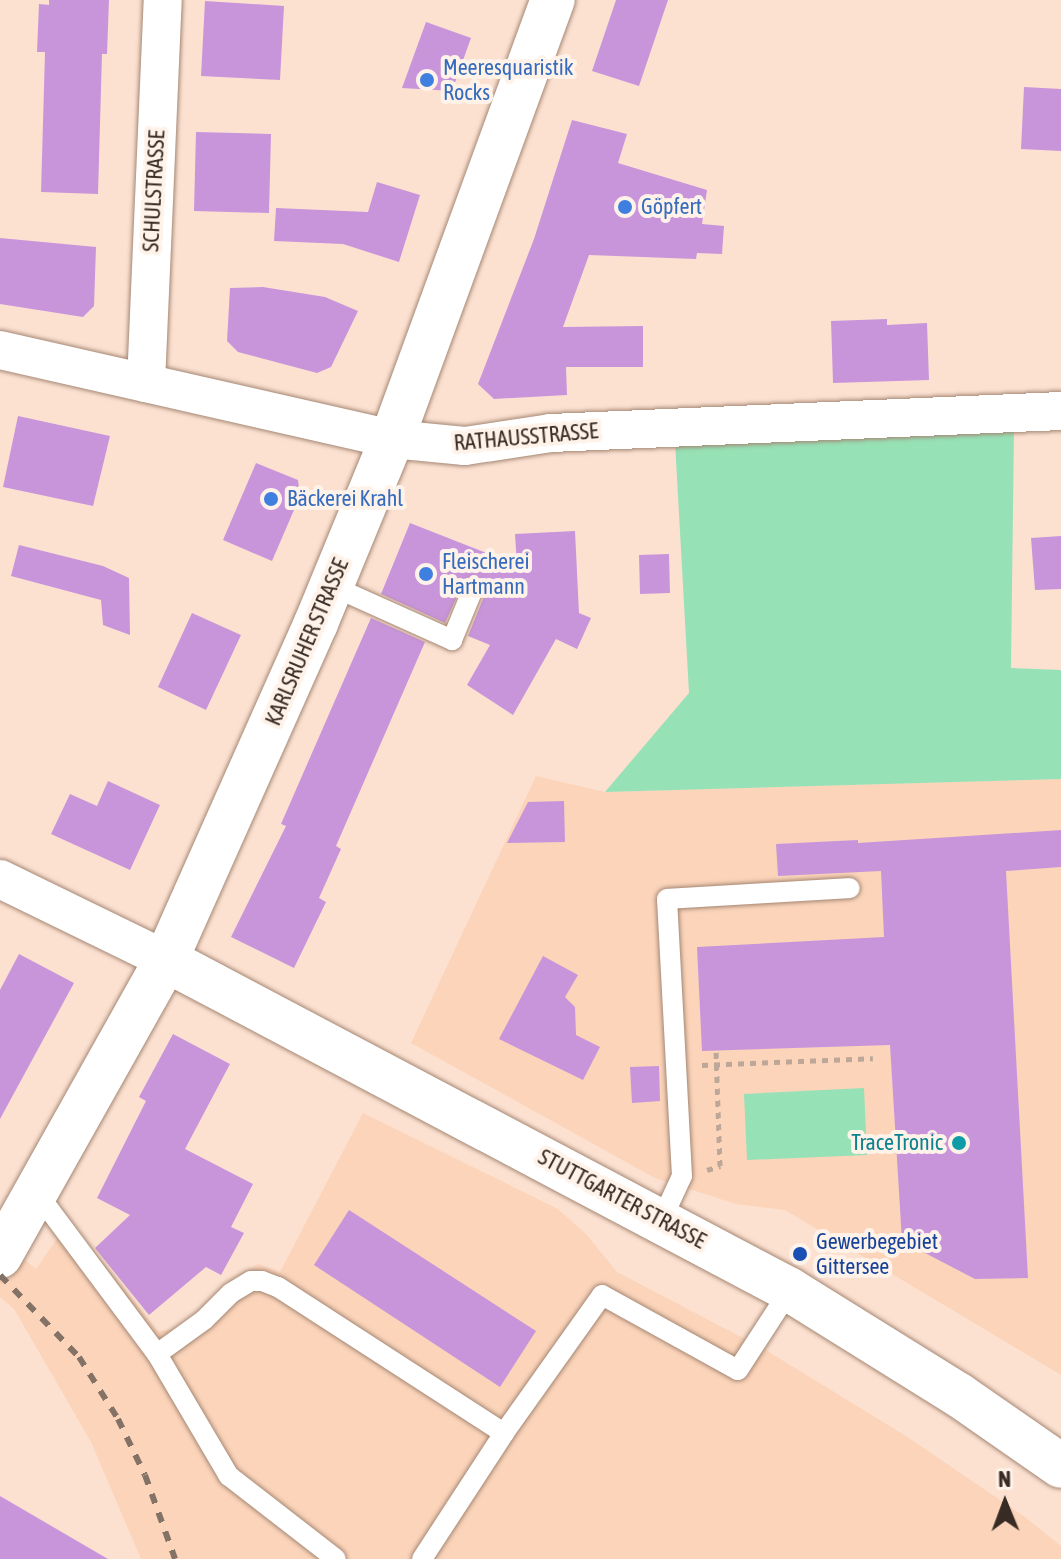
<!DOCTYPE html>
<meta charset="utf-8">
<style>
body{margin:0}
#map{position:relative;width:1061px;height:1559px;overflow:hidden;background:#fce1d1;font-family:"Asap Condensed",sans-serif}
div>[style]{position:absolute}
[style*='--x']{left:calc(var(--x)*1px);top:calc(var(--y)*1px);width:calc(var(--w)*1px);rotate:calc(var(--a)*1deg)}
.built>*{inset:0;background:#fbd4ba}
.green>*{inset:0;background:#96e1b6}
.building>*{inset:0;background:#c895db}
.path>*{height:5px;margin-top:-2.5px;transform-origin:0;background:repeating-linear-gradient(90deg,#bda799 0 6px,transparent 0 12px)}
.roads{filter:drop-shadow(0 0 2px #a58774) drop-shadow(0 0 2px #a58774)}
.lane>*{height:20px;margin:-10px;padding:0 10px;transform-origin:10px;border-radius:10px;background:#fff}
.street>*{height:38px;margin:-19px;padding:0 19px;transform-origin:19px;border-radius:19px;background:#fff}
.secondary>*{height:44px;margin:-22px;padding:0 22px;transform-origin:22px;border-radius:22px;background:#fff}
.rail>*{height:6px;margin-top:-3px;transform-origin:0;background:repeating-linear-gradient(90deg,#847267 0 10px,transparent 0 20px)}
.dots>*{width:22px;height:22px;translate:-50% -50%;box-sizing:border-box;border:4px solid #fff2e9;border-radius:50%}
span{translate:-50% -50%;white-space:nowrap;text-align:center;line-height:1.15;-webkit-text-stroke:8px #fff2e9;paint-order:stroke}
.shop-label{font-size:22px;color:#366cbe}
.left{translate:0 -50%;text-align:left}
.street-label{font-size:22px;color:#382b23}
.culture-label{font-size:22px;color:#0d838f}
.right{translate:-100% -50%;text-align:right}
.transit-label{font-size:22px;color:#164399}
.north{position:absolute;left:965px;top:1463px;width:80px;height:80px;-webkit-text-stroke:6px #fff2e9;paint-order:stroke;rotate:359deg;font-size:22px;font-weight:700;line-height:32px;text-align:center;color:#382b23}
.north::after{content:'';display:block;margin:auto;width:28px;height:36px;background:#382b23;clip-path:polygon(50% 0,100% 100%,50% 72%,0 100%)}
</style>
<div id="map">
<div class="built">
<i style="clip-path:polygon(536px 776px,605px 792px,1061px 779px,1061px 1375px,785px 1210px,736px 1204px,655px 1178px,411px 1043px)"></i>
<i style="clip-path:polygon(363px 1113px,558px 1209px,587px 1235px,617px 1272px,764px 1349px,906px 1436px,1025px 1517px,1061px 1546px,1061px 1559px,141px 1559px,91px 1442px,14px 1309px,0 1297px,0 1239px,36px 1269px,69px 1221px,158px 1331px,178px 1329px,242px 1273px,258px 1264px,280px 1272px)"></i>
</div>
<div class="green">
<i style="clip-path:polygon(1014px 429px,1011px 668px,1061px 670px,1061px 779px,605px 792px,689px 693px,675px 442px)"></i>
<i style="clip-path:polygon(864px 1088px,867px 1155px,747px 1160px,744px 1094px)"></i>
</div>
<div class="building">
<i style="clip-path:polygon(49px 0,109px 0,107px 54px,102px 54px,98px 194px,41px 192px,45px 52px,37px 52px,39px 4px,49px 5px)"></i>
<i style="clip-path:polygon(616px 0,668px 0,639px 86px,592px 71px)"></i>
<i style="clip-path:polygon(205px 1px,284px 6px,280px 80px,201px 76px)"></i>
<i style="clip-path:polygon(426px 22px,471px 38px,452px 91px,402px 88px)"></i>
<i style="clip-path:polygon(1024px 87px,1061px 89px,1061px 151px,1021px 149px)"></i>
<i style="clip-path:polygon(572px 120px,627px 134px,618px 163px,707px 190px,702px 224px,724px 226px,722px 254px,697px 253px,696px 259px,589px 255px,563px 327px,643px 326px,643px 367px,566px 367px,567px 395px,494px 399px,478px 384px,534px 239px)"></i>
<i style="clip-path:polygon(196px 132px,271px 134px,269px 213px,194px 211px)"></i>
<i style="clip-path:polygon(377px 182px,420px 195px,399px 262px,343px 244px,274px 241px,276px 208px,368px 212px)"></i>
<i style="clip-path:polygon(0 238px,96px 247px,94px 306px,83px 317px,0 304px)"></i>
<i style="clip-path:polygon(263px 287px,325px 297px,358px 311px,331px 367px,317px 373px,238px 352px,227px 341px,230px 288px)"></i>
<i style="clip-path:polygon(887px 319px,887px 325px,927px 323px,929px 380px,833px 383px,831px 321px)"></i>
<i style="clip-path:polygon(18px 416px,110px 436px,93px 506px,3px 487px)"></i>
<i style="clip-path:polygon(256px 463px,298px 480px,300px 496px,272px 561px,223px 540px)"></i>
<i style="clip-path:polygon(410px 523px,517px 565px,515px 534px,575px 531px,579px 613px,591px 618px,577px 649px,556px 639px,513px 715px,467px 685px,490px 645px,468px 636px,485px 594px,483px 581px,472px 576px,465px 579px,445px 623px,381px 594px)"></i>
<i style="clip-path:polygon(1061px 536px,1061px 589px,1035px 590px,1031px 538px)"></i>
<i style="clip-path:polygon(19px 545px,103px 566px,129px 578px,130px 635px,103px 625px,101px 600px,11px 576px)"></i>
<i style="clip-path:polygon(669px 554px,670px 593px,640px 594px,639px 555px)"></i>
<i style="clip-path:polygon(192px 613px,241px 635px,206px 710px,158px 687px)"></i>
<i style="clip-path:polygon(371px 618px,425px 642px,336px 846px,341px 849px,319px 898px,326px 902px,294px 968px,231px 937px,286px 826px,281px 824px)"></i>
<i style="clip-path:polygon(108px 781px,160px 805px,130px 870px,51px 834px,70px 794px,97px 806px)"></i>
<i style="clip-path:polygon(564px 801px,565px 842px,507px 843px,528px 802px)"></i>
<i style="clip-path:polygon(1061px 830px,1061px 867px,1006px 871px,1028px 1278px,975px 1279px,902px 1241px,890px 1045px,702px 1051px,697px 947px,884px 937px,881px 871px,778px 876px,776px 844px,858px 840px,858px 843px)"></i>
<i style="clip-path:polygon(19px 954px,74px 983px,0 1119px,0 990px)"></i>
<i style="clip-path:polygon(543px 956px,578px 975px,565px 997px,575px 1007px,576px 1035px,600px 1047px,583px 1080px,499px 1039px)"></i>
<i style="clip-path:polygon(173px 1034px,230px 1064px,185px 1149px,253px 1184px,231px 1227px,244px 1233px,221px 1275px,206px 1267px,149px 1315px,95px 1248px,130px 1215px,97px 1198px,146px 1101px,139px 1097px)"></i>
<i style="clip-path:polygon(659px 1066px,660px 1101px,632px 1103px,630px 1067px)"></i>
<i style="clip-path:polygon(349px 1210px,536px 1331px,500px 1387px,314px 1265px)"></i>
<i style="clip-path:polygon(0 1496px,108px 1559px,0 1559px)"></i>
</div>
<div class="path">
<i style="--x:702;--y:1065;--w:171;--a:-2.3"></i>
<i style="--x:707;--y:1170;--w:14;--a:-17"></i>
<i style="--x:720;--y:1166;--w:115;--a:-92"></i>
</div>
<div class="roads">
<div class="lane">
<i style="--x:332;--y:586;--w:132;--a:24.2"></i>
<i style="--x:452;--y:640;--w:55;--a:-67.6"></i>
<i style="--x:37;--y:1193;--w:201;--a:53.3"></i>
<i style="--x:157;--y:1354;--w:142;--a:59.5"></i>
<i style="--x:229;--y:1476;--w:135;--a:37.8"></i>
<i style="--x:662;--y:1219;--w:47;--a:-65.1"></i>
<i style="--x:682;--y:1176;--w:277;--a:-93.1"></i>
<i style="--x:667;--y:899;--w:183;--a:-3.4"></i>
<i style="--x:157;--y:1354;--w:58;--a:-35.9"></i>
<i style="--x:204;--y:1320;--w:38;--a:-45"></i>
<i style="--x:231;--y:1293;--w:23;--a:-31"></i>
<i style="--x:251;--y:1281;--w:11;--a:0"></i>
<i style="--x:262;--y:1281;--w:17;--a:21"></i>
<i style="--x:278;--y:1287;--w:269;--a:32.9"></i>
<i style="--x:422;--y:1559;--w:150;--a:-56.9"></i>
<i style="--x:504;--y:1433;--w:169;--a:-54.6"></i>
<i style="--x:602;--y:1295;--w:155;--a:28.9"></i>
<i style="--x:738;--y:1370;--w:95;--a:-57"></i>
</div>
<div class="street">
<i style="--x:0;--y:350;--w:402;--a:12.8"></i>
<i style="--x:392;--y:439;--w:73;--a:5.5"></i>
<i style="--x:465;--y:446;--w:87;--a:-8.6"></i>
<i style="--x:551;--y:433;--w:510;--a:-2.47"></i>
<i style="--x:146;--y:383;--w:383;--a:-87.5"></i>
<i style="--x:0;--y:879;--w:185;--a:26"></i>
</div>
<div class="secondary">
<i style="--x:166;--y:960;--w:706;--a:27.87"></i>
<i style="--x:790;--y:1290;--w:199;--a:31.9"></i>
<i style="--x:959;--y:1395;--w:124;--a:34.8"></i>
<i style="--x:0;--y:1256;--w:339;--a:-60.7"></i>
<i style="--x:166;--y:960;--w:369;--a:-66"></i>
<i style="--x:316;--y:623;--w:199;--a:-67.6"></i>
<i style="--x:392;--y:439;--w:468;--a:-69.9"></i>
</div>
</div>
<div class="rail">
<i style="--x:0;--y:1275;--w:114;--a:46.1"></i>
<i style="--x:79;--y:1357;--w:73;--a:57.8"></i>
<i style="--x:118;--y:1419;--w:62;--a:64.3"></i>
<i style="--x:145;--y:1475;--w:89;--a:70.3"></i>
</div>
<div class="dots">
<i style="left:427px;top:80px;background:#3f7fe0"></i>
<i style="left:625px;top:207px;background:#3f7fe0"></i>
<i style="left:271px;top:499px;background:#3f7fe0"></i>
<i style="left:426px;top:574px;background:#3f7fe0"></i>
<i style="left:959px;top:1143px;background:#0f9aa8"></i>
<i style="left:800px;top:1254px;background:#1a4fb4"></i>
</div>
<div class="shop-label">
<span class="left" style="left:443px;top:80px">Meeresquaristik<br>Rocks</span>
<span class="left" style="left:641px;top:207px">Göpfert</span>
<span class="left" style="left:287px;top:499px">Bäckerei Krahl</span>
<span class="left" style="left:442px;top:574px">Fleischerei<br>Hartmann</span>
</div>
<div class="street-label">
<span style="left:154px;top:191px;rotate:-87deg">SCHULSTRASSE</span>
<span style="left:526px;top:437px;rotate:-5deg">RATHAUSSTRASSE</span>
<span style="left:307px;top:642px;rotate:-67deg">KARLSRUHER STRASSE</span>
<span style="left:622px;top:1199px;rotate:28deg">STUTTGARTER STRASSE</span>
</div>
<div class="culture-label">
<span class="right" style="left:943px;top:1143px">TraceTronic</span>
</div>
<div class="transit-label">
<span class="left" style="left:816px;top:1254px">Gewerbegebiet<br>Gittersee</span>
</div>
<div class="north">N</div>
</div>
